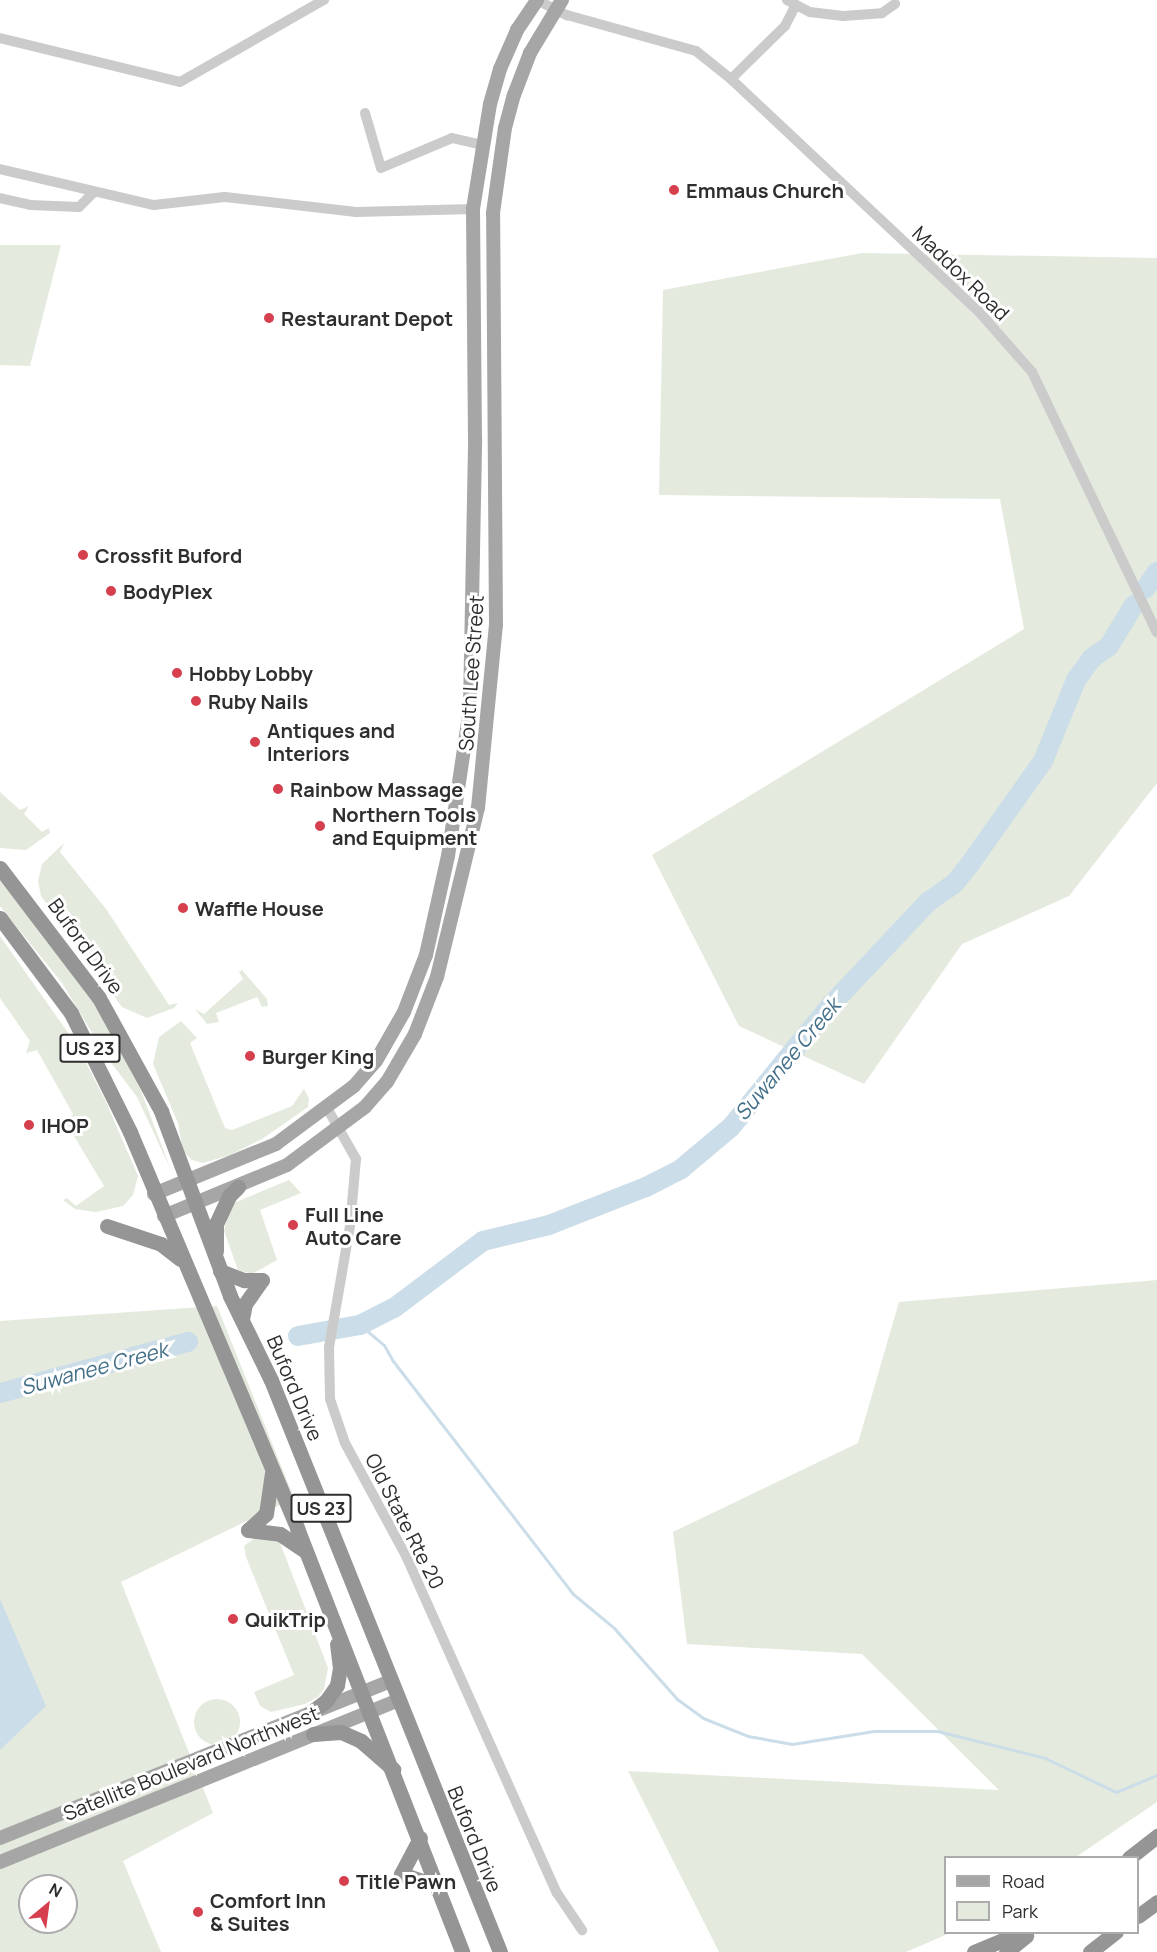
<!DOCTYPE html>
<style>
body{margin:0}
#map{position:relative;width:1157px;height:1952px;overflow:hidden;background:#fff;font-family:Manrope,sans-serif}
div>[style]{position:absolute}
[style*='--x']{left:calc(var(--x)*1px);top:calc(var(--y)*1px);width:calc(var(--w)*1px);rotate:calc(var(--a)*1deg)}
.green>*{inset:0;background:#e4eadd}
.round{border-radius:50%}
.water>*{inset:0;background:#cbdde8}
.stream>*{height:3px;margin:-1.5px;padding:0 1.5px;transform-origin:1.5px;border-radius:1.5px;background:#cbdde8}
.river>*{height:20px;margin:-10px;padding:0 10px;transform-origin:10px;border-radius:10px;background:#cbdde8}
.minor>*{height:10px;margin:-5px;padding:0 5px;transform-origin:5px;border-radius:5px;background:#cbcbcb}
.major>*{height:14px;margin:-7px;padding:0 7px;transform-origin:7px;border-radius:7px;background:#a6a6a6}
.highway>*{height:15px;margin:-7.5px;padding:0 7.5px;transform-origin:7.5px;border-radius:7.5px;background:#959595}
.dots>*{width:16px;height:16px;translate:-50% -50%;box-sizing:border-box;border:3px solid #fff;border-radius:50%}
span{translate:-50% -50%;white-space:nowrap;text-align:center;line-height:1.15;-webkit-text-stroke:6px #fff;paint-order:stroke}
.shield-label span{padding:2px 4px;background:#fff;border:2px solid;border-radius:4px;-webkit-text-stroke-width:0}
.shield-label{font-size:18px;color:#2e2e2e;font-weight:700}
.poi-label{font-size:20px;color:#2e2e2e;font-weight:700}
.left{translate:0 -50%;text-align:left}
.street-label{font-size:20px;color:#2e2e2e}
.water-label{font-size:21px;color:#436f89;font-style:italic}
.legend{position:absolute;left:944px;top:1856px;width:195px;height:78px;box-sizing:border-box;background:#fff;border:2px solid #ababab;margin:0;padding:8px 10px;list-style:none;font-size:18px;color:#2e2e2e}
.legend li{display:flex;align-items:center;gap:12px;height:30px}
.legend b{width:30px;border:2px solid #ababab}
.north{position:absolute;left:18px;top:1874px;width:60px;height:60px;box-sizing:border-box;background:#fff;border:2px solid #ababab;border-radius:50%;rotate:29deg;font-size:16px;font-weight:700;line-height:24px;text-align:center;color:#2e2e2e}
.north::after{content:'';display:block;margin:auto;width:21px;height:27px;background:#d63f4d;clip-path:polygon(50% 0,100% 100%,50% 72%,0 100%)}
</style>
<div id="map">
<div class="green">
<i style="clip-path:polygon(0 245px,61px 245px,30px 366px,0 365px)"></i>
<i style="clip-path:polygon(862px 253px,1157px 258px,1157px 783px,1069px 896px,962px 944px,864px 1084px,739px 1026px,652px 855px,1024px 629px,1000px 499px,659px 495px,663px 290px)"></i>
<i style="clip-path:polygon(0 792px,20px 810px,29px 806px,24px 814px,42px 832px,49px 828px,50px 833px,26px 850px,0 848px)"></i>
<i style="clip-path:polygon(64px 843px,60px 852px,106px 909px,169px 1005px,178px 1003px,174px 1008px,147px 1018px,122px 1007px,41px 896px,38px 881px,42px 864px)"></i>
<i style="clip-path:polygon(0 881px,79px 980px,109px 1027px,141px 1091px,171px 1170px,137px 1097px,106px 1056px,62px 983px,0 906px)"></i>
<i style="clip-path:polygon(0 936px,78px 1047px,106px 1102px,138px 1176px,133px 1195px,123px 1206px,96px 1212px,75px 1209px,63px 1200px,67px 1198px,76px 1206px,104px 1186px,65px 1121px,73px 1114px,37px 1050px,26px 1053px,30px 1041px,0 998px)"></i>
<i style="clip-path:polygon(242px 970px,267px 999px,268px 1006px,262px 1007px,257px 997px,216px 1013px,219px 1022px,207px 1024px,195px 1009px,204px 1014px,243px 979px,239px 972px)"></i>
<i style="clip-path:polygon(181px 1021px,197px 1038px,190px 1043px,225px 1128px,232px 1130px,292px 1106px,304px 1089px,309px 1098px,308px 1107px,262px 1139px,230px 1155px,203px 1163px,192px 1160px,183px 1151px,178px 1123px,153px 1064px,159px 1037px)"></i>
<i style="clip-path:polygon(289px 1180px,301px 1193px,260px 1210px,277px 1260px,252px 1274px,238px 1270px,224px 1231px,231px 1204px)"></i>
<i style="clip-path:polygon(1157px 1280px,1157px 1802px,1076px 1857px,946px 1858px,946px 1932px,950px 1933px,906px 1952px,719px 1952px,628px 1771px,999px 1790px,862px 1654px,687px 1644px,673px 1532px,858px 1443px,899px 1302px)"></i>
<i style="clip-path:polygon(evenodd,217px 1306px,294px 1498px,121px 1582px,213px 1813px,123px 1861px,161px 1952px,0 1952px,0 1321px,217px 1306px,30px 1886px,66px 1886px,66px 1922px,30px 1922px,30px 1886px)"></i>
<i style="clip-path:polygon(255px 1538px,279px 1540px,328px 1668px,324px 1689px,318px 1697px,305px 1704px,271px 1712px,260px 1706px,254px 1692px,294px 1675px,246px 1557px,244px 1546px)"></i>
<i class="round" style="left:194px;top:1699px;width:46px;height:46px"></i>
</div>
<div class="water">
<i style="clip-path:polygon(0 1599px,46px 1706px,0 1750px)"></i>
</div>
<div class="stream">
<i style="--x:360;--y:1325;--w:31;--a:40"></i>
<i style="--x:384;--y:1345;--w:18;--a:61"></i>
<i style="--x:393;--y:1361;--w:293;--a:52.3"></i>
<i style="--x:572;--y:1593;--w:55;--a:39.8"></i>
<i style="--x:614;--y:1628;--w:95;--a:48.4"></i>
<i style="--x:677;--y:1699;--w:32;--a:36"></i>
<i style="--x:703;--y:1718;--w:48;--a:21.8"></i>
<i style="--x:748;--y:1736;--w:45;--a:10.3"></i>
<i style="--x:792;--y:1744;--w:83;--a:-9"></i>
<i style="--x:874;--y:1731;--w:63;--a:0"></i>
<i style="--x:937;--y:1731;--w:111;--a:14"></i>
<i style="--x:1045;--y:1758;--w:79;--a:25.6"></i>
<i style="--x:1116;--y:1792;--w:44;--a:-22.5"></i>
</div>
<div class="river">
<i style="--x:1145;--y:589;--w:21;--a:-55"></i>
<i style="--x:298;--y:1336;--w:63;--a:-10.1"></i>
<i style="--x:360;--y:1325;--w:38;--a:-27"></i>
<i style="--x:394;--y:1308;--w:111;--a:-37"></i>
<i style="--x:483;--y:1241;--w:68;--a:-13.6"></i>
<i style="--x:549;--y:1225;--w:104;--a:-21.4"></i>
<i style="--x:646;--y:1187;--w:39;--a:-27"></i>
<i style="--x:681;--y:1169;--w:65;--a:-40"></i>
<i style="--x:731;--y:1127;--w:156;--a:-50.7"></i>
<i style="--x:830;--y:1006;--w:143;--a:-46.7"></i>
<i style="--x:928;--y:902;--w:32;--a:-35"></i>
<i style="--x:954;--y:884;--w:26;--a:-51"></i>
<i style="--x:970;--y:864;--w:126;--a:-54.7"></i>
<i style="--x:1043;--y:761;--w:87;--a:-67.8"></i>
<i style="--x:1076;--y:680;--w:27;--a:-54"></i>
<i style="--x:1092;--y:658;--w:21;--a:-35"></i>
<i style="--x:1109;--y:646;--w:48;--a:-58.6"></i>
<i style="--x:0;--y:1393;--w:195;--a:-15.2"></i>
</div>
<div class="minor">
<i style="--x:537;--y:0;--w:34;--a:27"></i>
<i style="--x:567;--y:15;--w:134;--a:15.6"></i>
<i style="--x:696;--y:51;--w:45;--a:38.7"></i>
<i style="--x:731;--y:79;--w:342;--a:43.2"></i>
<i style="--x:980;--y:313;--w:79;--a:48.6"></i>
<i style="--x:1032;--y:372;--w:289;--a:64.4"></i>
<i style="--x:787;--y:0;--w:26;--a:28"></i>
<i style="--x:810;--y:12;--w:33;--a:7"></i>
<i style="--x:843;--y:16;--w:39;--a:-4"></i>
<i style="--x:882;--y:13;--w:16;--a:-35"></i>
<i style="--x:0;--y:38;--w:185;--a:13.7"></i>
<i style="--x:180;--y:82;--w:166;--a:-29.7"></i>
<i style="--x:731;--y:79;--w:76;--a:-44.5"></i>
<i style="--x:785;--y:26;--w:22;--a:-63"></i>
<i style="--x:365;--y:113;--w:57;--a:73.8"></i>
<i style="--x:381;--y:168;--w:77;--a:-22.9"></i>
<i style="--x:452;--y:138;--w:32;--a:13"></i>
<i style="--x:0;--y:169;--w:158;--a:13.2"></i>
<i style="--x:154;--y:205;--w:71;--a:-6.4"></i>
<i style="--x:225;--y:197;--w:132;--a:6.5"></i>
<i style="--x:356;--y:212;--w:117;--a:-1.5"></i>
<i style="--x:0;--y:198;--w:31;--a:13"></i>
<i style="--x:30;--y:205;--w:49;--a:2.3"></i>
<i style="--x:79;--y:207;--w:20;--a:-45"></i>
<i style="--x:327;--y:1108;--w:59;--a:60.4"></i>
<i style="--x:356;--y:1159;--w:67;--a:95.1"></i>
<i style="--x:350;--y:1226;--w:123;--a:99.8"></i>
<i style="--x:329;--y:1347;--w:52;--a:88.9"></i>
<i style="--x:330;--y:1399;--w:46;--a:71.2"></i>
<i style="--x:345;--y:1443;--w:128;--a:61.6"></i>
<i style="--x:406;--y:1556;--w:369;--a:65.9"></i>
<i style="--x:557;--y:1893;--w:45;--a:56"></i>
</div>
<div class="major">
<i style="--x:154;--y:1194;--w:132;--a:-22.3"></i>
<i style="--x:276;--y:1144;--w:97;--a:-36.6"></i>
<i style="--x:354;--y:1086;--w:33;--a:-49"></i>
<i style="--x:376;--y:1061;--w:56;--a:-60.3"></i>
<i style="--x:404;--y:1012;--w:61;--a:-68.9"></i>
<i style="--x:426;--y:955;--w:101;--a:-77.5"></i>
<i style="--x:448;--y:856;--w:150;--a:-81.5"></i>
<i style="--x:470;--y:708;--w:269;--a:-88.9"></i>
<i style="--x:475;--y:439;--w:230;--a:-90.5"></i>
<i style="--x:473;--y:209;--w:106;--a:-80.8"></i>
<i style="--x:490;--y:104;--w:36;--a:-74"></i>
<i style="--x:500;--y:69;--w:43;--a:-66.4"></i>
<i style="--x:517;--y:30;--w:36;--a:-56"></i>
<i style="--x:164;--y:1216;--w:133;--a:-22.5"></i>
<i style="--x:287;--y:1165;--w:97;--a:-36.6"></i>
<i style="--x:365;--y:1107;--w:33;--a:-49"></i>
<i style="--x:387;--y:1082;--w:56;--a:-59.7"></i>
<i style="--x:415;--y:1034;--w:61;--a:-68.9"></i>
<i style="--x:437;--y:977;--w:174;--a:-76.4"></i>
<i style="--x:478;--y:808;--w:184;--a:-84.4"></i>
<i style="--x:496;--y:625;--w:412;--a:-90.4"></i>
<i style="--x:493;--y:213;--w:86;--a:-82"></i>
<i style="--x:505;--y:128;--w:34;--a:-75"></i>
<i style="--x:514;--y:95;--w:45;--a:-69.1"></i>
<i style="--x:530;--y:53;--w:62;--a:-58.9"></i>
<i style="--x:0;--y:1838;--w:419;--a:-21.9"></i>
<i style="--x:0;--y:1862;--w:427;--a:-22.1"></i>
</div>
<div class="highway">
<i style="--x:0;--y:868;--w:163;--a:52.7"></i>
<i style="--x:99;--y:998;--w:129;--a:61.2"></i>
<i style="--x:161;--y:1111;--w:197;--a:69.5"></i>
<i style="--x:230;--y:1296;--w:93;--a:64"></i>
<i style="--x:271;--y:1380;--w:616;--a:68.18"></i>
<i style="--x:0;--y:918;--w:119;--a:53.2"></i>
<i style="--x:71;--y:1013;--w:133;--a:63.6"></i>
<i style="--x:130;--y:1132;--w:430;--a:67.1"></i>
<i style="--x:297;--y:1528;--w:455;--a:68.7"></i>
<i style="--x:107;--y:1226;--w:57;--a:18.4"></i>
<i style="--x:161;--y:1244;--w:24;--a:38"></i>
<i style="--x:216;--y:1251;--w:27;--a:-90"></i>
<i style="--x:216;--y:1224;--w:31;--a:-65"></i>
<i style="--x:229;--y:1196;--w:13;--a:-45"></i>
<i style="--x:220;--y:1271;--w:26;--a:21"></i>
<i style="--x:244;--y:1280;--w:18;--a:0"></i>
<i style="--x:242;--y:1319;--w:15;--a:-79"></i>
<i style="--x:245;--y:1304;--w:29;--a:-55"></i>
<i style="--x:248;--y:1530;--w:24;--a:-42"></i>
<i style="--x:266;--y:1514;--w:41;--a:-81.7"></i>
<i style="--x:248;--y:1530;--w:32;--a:7"></i>
<i style="--x:280;--y:1534;--w:30;--a:34"></i>
<i style="--x:310;--y:1713;--w:20;--a:-37"></i>
<i style="--x:326;--y:1701;--w:19;--a:-55"></i>
<i style="--x:337;--y:1685;--w:17;--a:-80"></i>
<i style="--x:340;--y:1668;--w:24;--a:-97"></i>
<i style="--x:313;--y:1734;--w:28;--a:-4"></i>
<i style="--x:341;--y:1732;--w:22;--a:24"></i>
<i style="--x:361;--y:1741;--w:43;--a:41.2"></i>
<i style="--x:420;--y:1838;--w:41;--a:117.8"></i>
<i style="--x:401;--y:1874;--w:39;--a:18"></i>
<i style="--x:1129;--y:1858;--w:36;--a:-38"></i>
<i style="--x:1138;--y:1916;--w:24;--a:-36"></i>
<i style="--x:974;--y:1952;--w:52;--a:-22.6"></i>
<i style="--x:1006;--y:1952;--w:26;--a:-39"></i>
<i style="--x:1090;--y:1952;--w:33;--a:-38"></i>
</div>
<div class="dots">
<i style="left:674px;top:190px;background:#d63f4d"></i>
<i style="left:269px;top:318px;background:#d63f4d"></i>
<i style="left:83px;top:555px;background:#d63f4d"></i>
<i style="left:111px;top:591px;background:#d63f4d"></i>
<i style="left:177px;top:673px;background:#d63f4d"></i>
<i style="left:196px;top:701px;background:#d63f4d"></i>
<i style="left:255px;top:742px;background:#d63f4d"></i>
<i style="left:278px;top:789px;background:#d63f4d"></i>
<i style="left:320px;top:826px;background:#d63f4d"></i>
<i style="left:183px;top:908px;background:#d63f4d"></i>
<i style="left:250px;top:1056px;background:#d63f4d"></i>
<i style="left:29px;top:1125px;background:#d63f4d"></i>
<i style="left:293px;top:1225px;background:#d63f4d"></i>
<i style="left:233px;top:1619px;background:#d63f4d"></i>
<i style="left:344px;top:1881px;background:#d63f4d"></i>
<i style="left:198px;top:1912px;background:#d63f4d"></i>
</div>
<div class="shield-label">
<span style="left:90px;top:1048px">US 23</span>
<span style="left:321px;top:1508px">US 23</span>
</div>
<div class="poi-label">
<span class="left" style="left:686px;top:190px">Emmaus Church</span>
<span class="left" style="left:281px;top:318px">Restaurant Depot</span>
<span class="left" style="left:95px;top:555px">Crossfit Buford</span>
<span class="left" style="left:123px;top:591px">BodyPlex</span>
<span class="left" style="left:189px;top:673px">Hobby Lobby</span>
<span class="left" style="left:208px;top:701px">Ruby Nails</span>
<span class="left" style="left:267px;top:742px">Antiques and<br>Interiors</span>
<span class="left" style="left:290px;top:789px">Rainbow Massage</span>
<span class="left" style="left:332px;top:826px">Northern Tools<br>and Equipment</span>
<span class="left" style="left:195px;top:908px">Waffle House</span>
<span class="left" style="left:262px;top:1056px">Burger King</span>
<span class="left" style="left:41px;top:1125px">IHOP</span>
<span class="left" style="left:305px;top:1226px">Full Line<br>Auto Care</span>
<span class="left" style="left:245px;top:1619px">QuikTrip</span>
<span class="left" style="left:356px;top:1881px">Title Pawn</span>
<span class="left" style="left:210px;top:1912px">Comfort Inn<br>&amp; Suites</span>
</div>
<div class="street-label">
<span style="left:961px;top:273px;rotate:44deg">Maddox Road</span>
<span style="left:471px;top:673px;rotate:-86deg">South Lee Street</span>
<span style="left:86px;top:946px;rotate:54deg">Buford Drive</span>
<span style="left:295px;top:1388px;rotate:67deg">Buford Drive</span>
<span style="left:405px;top:1521px;rotate:63deg">Old State Rte 20</span>
<span style="left:191px;top:1763px;rotate:-22deg">Satellite Boulevard Northwest</span>
<span style="left:475px;top:1839px;rotate:68deg">Buford Drive</span>
</div>
<div class="water-label">
<span style="left:787px;top:1059px;rotate:-50deg">Suwanee Creek</span>
<span style="left:94px;top:1368px;rotate:-15deg">Suwanee Creek</span>
</div>
<ul class="legend">
<li><b style="height:8px;background:#a6a6a6"></b>Road</li>
<li><b style="height:16px;background:#e4eadd"></b>Park</li>
</ul>
<div class="north">N</div>
</div>
